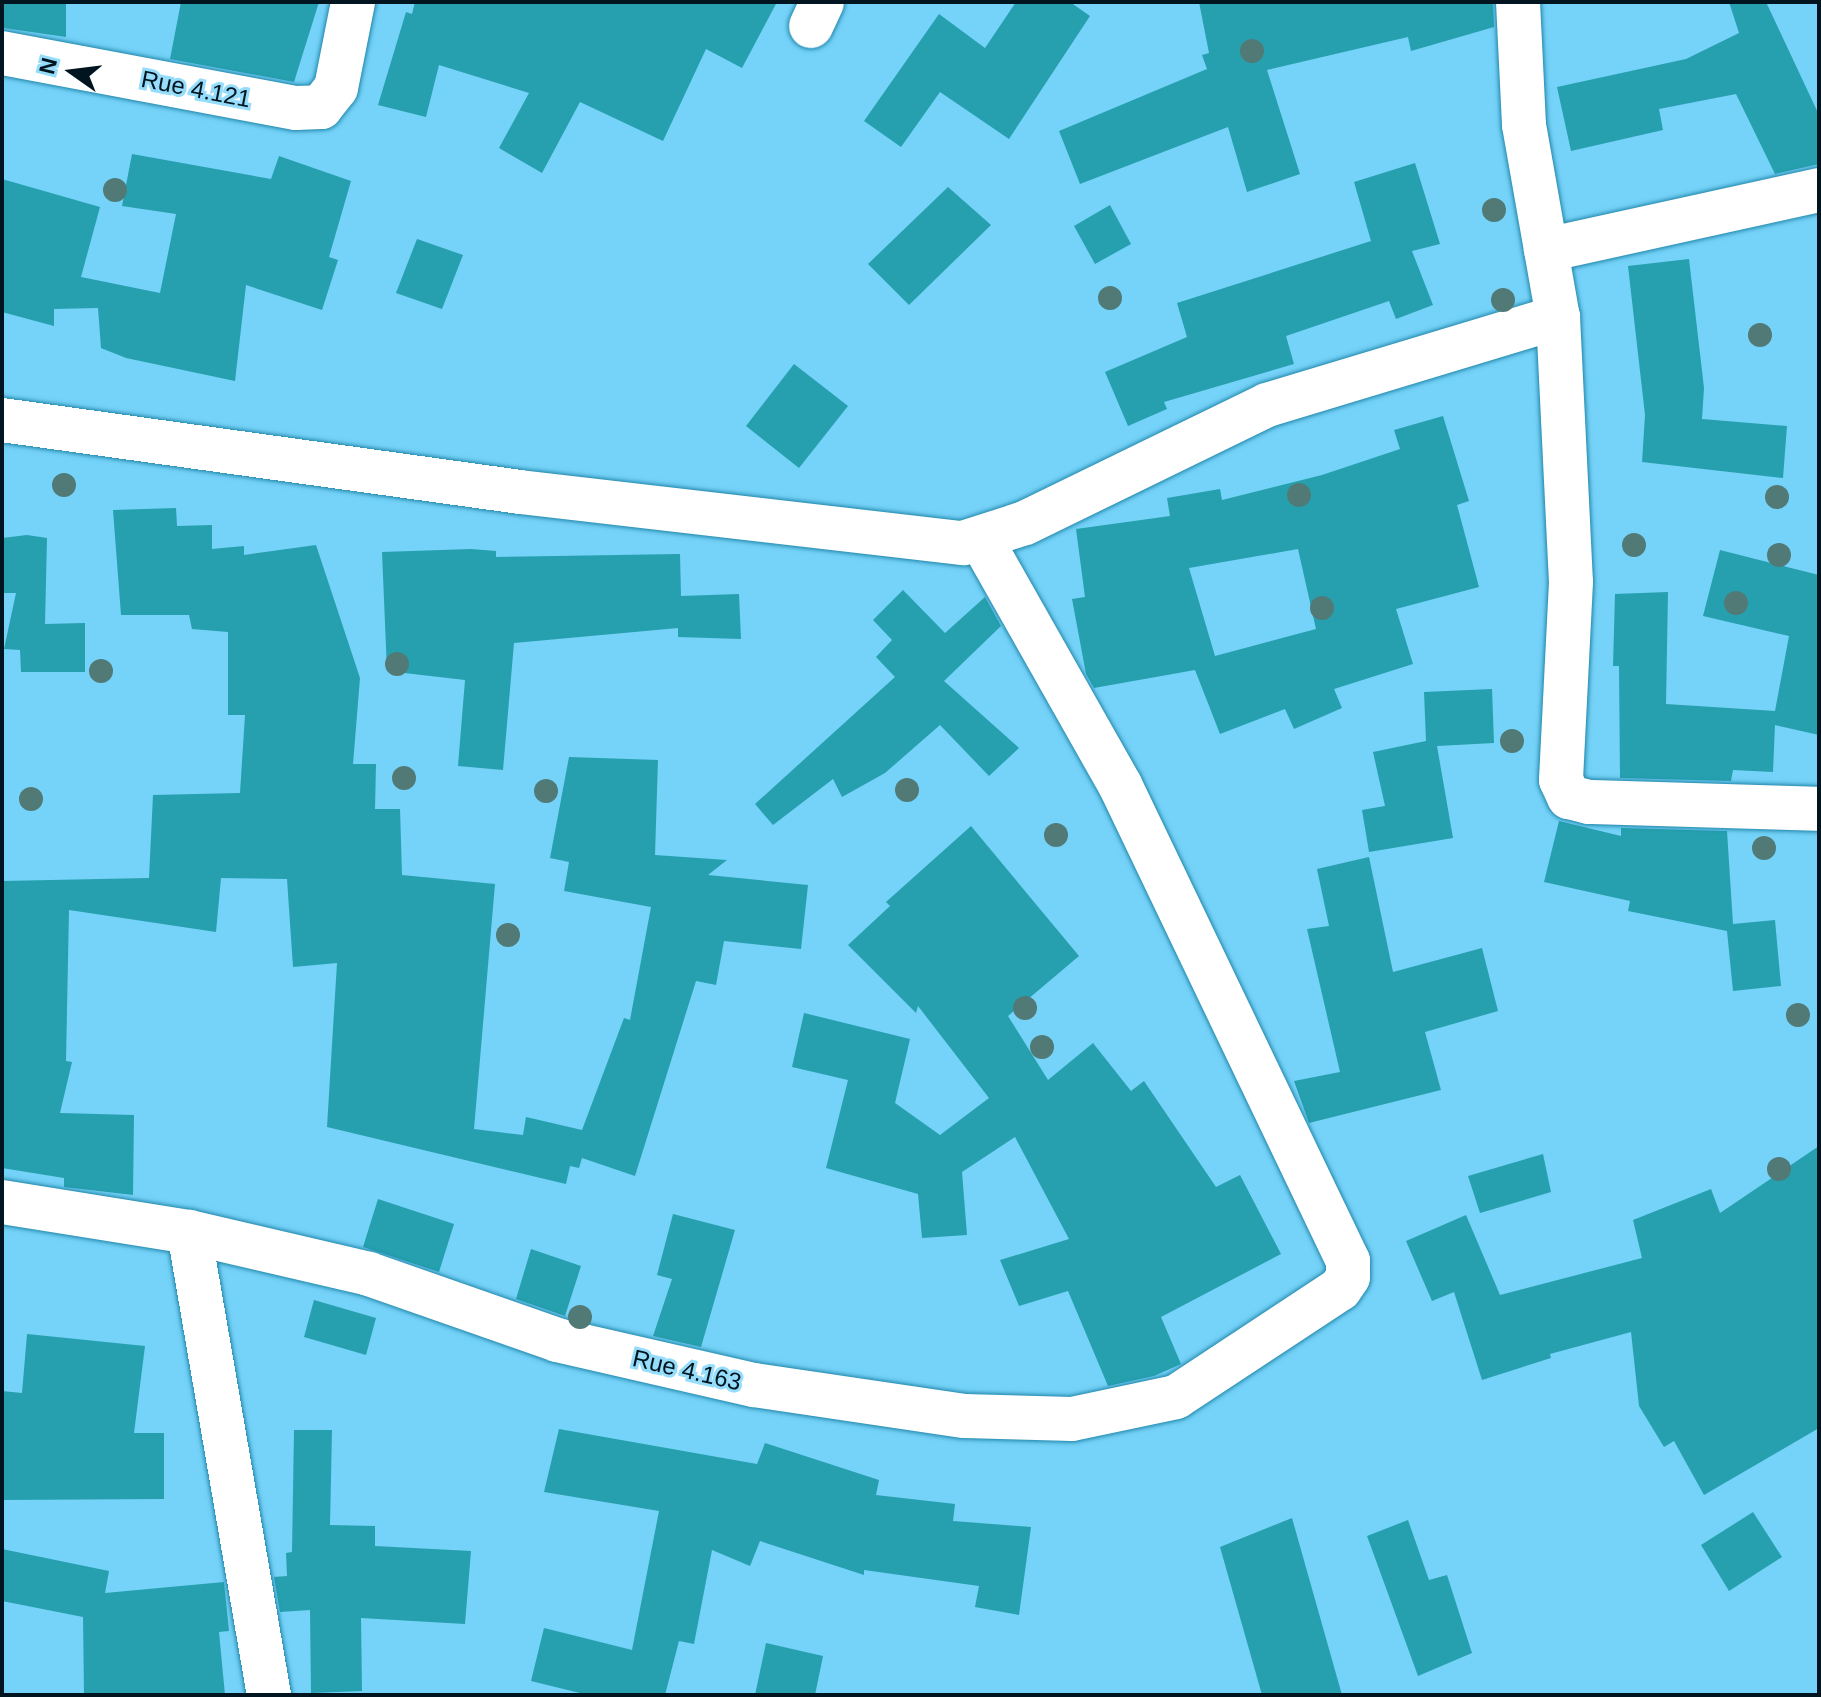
<!DOCTYPE html>
<style>
body{margin:0}
#map{position:relative;width:1821px;height:1697px;overflow:hidden;background:#75d2f8;font-family:Helvetica,sans-serif}
div>[style]{position:absolute}
[style*='--x']{left:calc(var(--x)*1px);top:calc(var(--y)*1px);width:calc(var(--w)*1px);rotate:calc(var(--a)*1deg)}
.building>*{inset:0;background:#26a0ae}
.roads{filter:drop-shadow(0 0 2px #2187aa) drop-shadow(0 0 2px #2187aa)}
.minor>*{height:44px;margin:-22px;padding:0 22px;transform-origin:22px;border-radius:22px;background:#fff}
.trees>*{width:24px;height:24px;margin:-12px;border-radius:50%;background:#517a76}
span{translate:-50% -50%;white-space:nowrap;text-align:center;line-height:1.15;-webkit-text-stroke:6px #96ddfb;paint-order:stroke}
.street-label{font-size:24px;color:#001520}
.frame{position:absolute;inset:0;border:4px solid #001520;pointer-events:none}
.north{position:absolute;left:32px;top:32px;width:80px;height:80px;-webkit-text-stroke:6px #96ddfb;paint-order:stroke;rotate:284deg;font-size:22px;font-weight:700;line-height:32px;text-align:center;color:#001520}
.north::after{content:'';display:block;margin:auto;width:28px;height:36px;background:#001520;clip-path:polygon(50% 0,100% 100%,50% 72%,0 100%)}
</style>
<div id="map">
<div class="building">
<i style="clip-path:polygon(4px 2px,66px 2px,66px 37px,4px 28px)"></i>
<i style="clip-path:polygon(181px 2px,319px 2px,294px 82px,170px 59px)"></i>
<i style="clip-path:polygon(415px 2px,777px 2px,742px 68px,706px 49px,663px 141px,580px 102px,542px 173px,499px 148px,529px 93px,439px 65px,426px 117px,378px 105px,406px 12px,412px 14px)"></i>
<i style="clip-path:polygon(1016px 2px,1070px 2px,1090px 16px,1009px 139px,940px 92px,901px 147px,864px 121px,939px 14px,985px 48px)"></i>
<i style="clip-path:polygon(1199px 2px,1493px 2px,1494px 27px,1411px 51px,1408px 37px,1267px 70px,1300px 174px,1247px 192px,1228px 127px,1080px 184px,1059px 131px,1207px 69px,1202px 55px,1209px 53px)"></i>
<i style="clip-path:polygon(1729px 2px,1766px 2px,1819px 115px,1819px 164px,1775px 174px,1736px 94px,1659px 109px,1663px 130px,1571px 151px,1557px 87px,1686px 59px,1739px 33px)"></i>
<i style="clip-path:polygon(132px 154px,271px 179px,279px 156px,351px 181px,329px 257px,338px 260px,322px 310px,246px 285px,235px 381px,126px 358px,101px 348px,98px 308px,54px 309px,54px 326px,2px 312px,2px 179px,100px 207px,81px 277px,160px 293px,176px 214px,122px 206px)"></i>
<i style="clip-path:polygon(1415px 163px,1440px 244px,1412px 251px,1433px 305px,1396px 319px,1389px 301px,1286px 336px,1294px 364px,1164px 402px,1167px 409px,1128px 426px,1105px 372px,1187px 337px,1177px 303px,1371px 241px,1354px 182px)"></i>
<i style="clip-path:polygon(948px 187px,991px 225px,909px 305px,868px 264px)"></i>
<i style="clip-path:polygon(1110px 205px,1131px 244px,1095px 264px,1074px 226px)"></i>
<i style="clip-path:polygon(417px 239px,463px 255px,442px 309px,396px 293px)"></i>
<i style="clip-path:polygon(1689px 259px,1704px 388px,1702px 419px,1787px 426px,1783px 478px,1642px 462px,1645px 415px,1628px 266px)"></i>
<i style="clip-path:polygon(794px 364px,848px 406px,799px 468px,746px 426px)"></i>
<i style="clip-path:polygon(evenodd,1443px 416px,1469px 501px,1457px 505px,1479px 587px,1396px 609px,1413px 664px,1334px 689px,1342px 708px,1294px 729px,1285px 709px,1220px 734px,1195px 670px,1094px 688px,1086px 674px,1072px 599px,1085px 597px,1076px 529px,1170px 516px,1167px 498px,1220px 489px,1222px 500px,1322px 475px,1400px 449px,1394px 430px,1443px 416px,1298px 549px,1316px 629px,1215px 656px,1189px 568px,1298px 549px)"></i>
<i style="clip-path:polygon(176px 508px,177px 526px,212px 525px,212px 549px,244px 546px,244px 555px,316px 545px,360px 678px,353px 764px,376px 764px,375px 809px,400px 809px,402px 875px,495px 884px,474px 1129px,523px 1135px,526px 1117px,582px 1130px,624px 1018px,630px 1020px,651px 907px,564px 891px,569px 862px,550px 858px,569px 757px,658px 760px,655px 855px,727px 860px,708px 875px,808px 885px,801px 949px,724px 941px,716px 985px,696px 981px,635px 1176px,582px 1158px,579px 1168px,570px 1166px,566px 1184px,327px 1127px,337px 963px,293px 967px,287px 879px,221px 878px,216px 932px,69px 910px,66px 1061px,72px 1062px,60px 1113px,134px 1115px,133px 1195px,64px 1187px,64px 1178px,2px 1168px,2px 881px,149px 878px,153px 795px,240px 793px,245px 715px,228px 715px,228px 632px,192px 629px,189px 615px,121px 615px,113px 510px)"></i>
<i style="clip-path:polygon(27px 535px,47px 538px,45px 624px,85px 623px,85px 672px,21px 672px,20px 650px,4px 649px,16px 593px,2px 593px,2px 538px)"></i>
<i style="clip-path:polygon(471px 549px,496px 551px,496px 557px,680px 554px,681px 596px,739px 594px,741px 639px,678px 637px,678px 628px,514px 643px,503px 770px,458px 766px,465px 680px,387px 671px,382px 552px)"></i>
<i style="clip-path:polygon(1720px 550px,1819px 575px,1819px 735px,1775px 725px,1773px 772px,1733px 770px,1731px 781px,1620px 778px,1619px 666px,1613px 666px,1615px 594px,1668px 592px,1666px 704px,1775px 711px,1789px 636px,1703px 616px)"></i>
<i style="clip-path:polygon(903px 590px,945px 633px,985px 597px,1001px 626px,944px 681px,1019px 748px,989px 776px,940px 725px,885px 773px,842px 797px,833px 779px,773px 825px,755px 804px,895px 677px,876px 657px,892px 640px,873px 620px)"></i>
<i style="clip-path:polygon(1492px 689px,1494px 743px,1437px 746px,1453px 838px,1369px 852px,1362px 810px,1385px 806px,1373px 752px,1426px 741px,1424px 692px)"></i>
<i style="clip-path:polygon(1559px 821px,1621px 836px,1621px 828px,1727px 831px,1733px 924px,1775px 920px,1781px 986px,1733px 991px,1727px 931px,1628px 911px,1630px 901px,1544px 882px)"></i>
<i style="clip-path:polygon(971px 826px,1079px 956px,1008px 1016px,1048px 1080px,1093px 1043px,1131px 1091px,1144px 1081px,1216px 1187px,1240px 1175px,1281px 1254px,1161px 1317px,1181px 1364px,1154px 1376px,1108px 1386px,1068px 1291px,1019px 1306px,1000px 1260px,1069px 1239px,1015px 1137px,962px 1172px,967px 1235px,922px 1238px,918px 1194px,826px 1168px,848px 1080px,792px 1067px,804px 1013px,910px 1039px,895px 1103px,940px 1135px,989px 1098px,918px 1006px,916px 1013px,848px 945px,890px 906px,886px 902px)"></i>
<i style="clip-path:polygon(1369px 857px,1393px 972px,1482px 948px,1498px 1011px,1425px 1032px,1441px 1090px,1309px 1123px,1294px 1081px,1340px 1072px,1307px 929px,1329px 926px,1317px 869px)"></i>
<i style="clip-path:polygon(1819px 1146px,1819px 1428px,1704px 1495px,1674px 1441px,1664px 1447px,1639px 1406px,1631px 1332px,1550px 1354px,1551px 1358px,1482px 1380px,1454px 1292px,1432px 1301px,1406px 1241px,1466px 1215px,1500px 1295px,1642px 1258px,1633px 1220px,1711px 1189px,1720px 1213px)"></i>
<i style="clip-path:polygon(1543px 1154px,1551px 1192px,1480px 1213px,1468px 1176px)"></i>
<i style="clip-path:polygon(378px 1199px,454px 1224px,439px 1272px,363px 1247px)"></i>
<i style="clip-path:polygon(673px 1214px,735px 1230px,701px 1347px,653px 1336px,672px 1279px,657px 1275px)"></i>
<i style="clip-path:polygon(531px 1249px,581px 1266px,565px 1316px,516px 1299px)"></i>
<i style="clip-path:polygon(314px 1300px,376px 1318px,366px 1355px,304px 1337px)"></i>
<i style="clip-path:polygon(27px 1334px,145px 1346px,134px 1433px,164px 1433px,164px 1499px,2px 1500px,2px 1391px,22px 1393px)"></i>
<i style="clip-path:polygon(559px 1429px,757px 1464px,765px 1443px,879px 1480px,876px 1495px,955px 1504px,953px 1521px,1031px 1527px,1019px 1615px,975px 1607px,979px 1586px,864px 1570px,864px 1575px,760px 1541px,750px 1566px,712px 1550px,694px 1644px,679px 1641px,665px 1695px,588px 1695px,531px 1681px,544px 1628px,632px 1650px,659px 1511px,544px 1492px)"></i>
<i style="clip-path:polygon(294px 1430px,332px 1430px,330px 1525px,375px 1526px,375px 1546px,471px 1551px,465px 1624px,361px 1618px,362px 1691px,311px 1693px,310px 1610px,280px 1612px,274px 1577px,287px 1576px,286px 1553px,292px 1552px)"></i>
<i style="clip-path:polygon(1753px 1512px,1782px 1557px,1729px 1591px,1701px 1545px)"></i>
<i style="clip-path:polygon(1292px 1518px,1342px 1695px,1262px 1695px,1220px 1547px)"></i>
<i style="clip-path:polygon(1408px 1520px,1429px 1580px,1447px 1575px,1472px 1653px,1418px 1676px,1367px 1536px)"></i>
<i style="clip-path:polygon(2px 1549px,109px 1571px,105px 1593px,224px 1582px,229px 1631px,219px 1632px,225px 1695px,84px 1695px,83px 1617px,2px 1601px)"></i>
<i style="clip-path:polygon(766px 1643px,823px 1656px,815px 1695px,755px 1695px)"></i>
</div>
<div class="roads">
<div class="minor">
<i style="--x:1518;--y:2;--w:123;--a:87.2"></i>
<i style="--x:1524;--y:125;--w:195;--a:80"></i>
<i style="--x:1558;--y:317;--w:265;--a:87.2"></i>
<i style="--x:1571;--y:582;--w:198;--a:92.9"></i>
<i style="--x:1561;--y:780;--w:19;--a:65"></i>
<i style="--x:1569;--y:797;--w:21;--a:14"></i>
<i style="--x:1589;--y:802;--w:230;--a:1.7"></i>
<i style="--x:811;--y:26;--w:26;--a:-65"></i>
<i style="--x:2;--y:53;--w:299;--a:10.6"></i>
<i style="--x:296;--y:108;--w:25;--a:-2"></i>
<i style="--x:321;--y:107;--w:24;--a:-52"></i>
<i style="--x:336;--y:88;--w:88;--a:-78.8"></i>
<i style="--x:1546;--y:250;--w:280;--a:-12.4"></i>
<i style="--x:2;--y:420;--w:523;--a:7.91"></i>
<i style="--x:520;--y:492;--w:446;--a:6.6"></i>
<i style="--x:963;--y:543;--w:65;--a:-17.9"></i>
<i style="--x:1025;--y:523;--w:269;--a:-26"></i>
<i style="--x:1267;--y:405;--w:304;--a:-16.8"></i>
<i style="--x:2;--y:1202;--w:189;--a:9.1"></i>
<i style="--x:189;--y:1232;--w:185;--a:13.1"></i>
<i style="--x:369;--y:1274;--w:199;--a:19.3"></i>
<i style="--x:557;--y:1340;--w:202;--a:12.9"></i>
<i style="--x:754;--y:1385;--w:213;--a:8.4"></i>
<i style="--x:965;--y:1416;--w:107;--a:1.6"></i>
<i style="--x:1072;--y:1419;--w:106;--a:-11.9"></i>
<i style="--x:1176;--y:1397;--w:196;--a:-33.4"></i>
<i style="--x:1340;--y:1289;--w:14;--a:-56"></i>
<i style="--x:1348;--y:1277;--w:16;--a:-90"></i>
<i style="--x:1348;--y:1261;--w:528;--a:-115.59"></i>
<i style="--x:1120;--y:785;--w:280;--a:-119.5"></i>
<i style="--x:189;--y:1232;--w:470;--a:80.2"></i>
</div>
</div>
<div class="trees">
<i style="left:1252px;top:51px"></i>
<i style="left:115px;top:190px"></i>
<i style="left:1494px;top:210px"></i>
<i style="left:1110px;top:298px"></i>
<i style="left:1503px;top:300px"></i>
<i style="left:1760px;top:335px"></i>
<i style="left:64px;top:485px"></i>
<i style="left:1299px;top:495px"></i>
<i style="left:1777px;top:497px"></i>
<i style="left:1634px;top:545px"></i>
<i style="left:1779px;top:555px"></i>
<i style="left:1736px;top:603px"></i>
<i style="left:1322px;top:608px"></i>
<i style="left:397px;top:664px"></i>
<i style="left:101px;top:671px"></i>
<i style="left:1512px;top:741px"></i>
<i style="left:404px;top:778px"></i>
<i style="left:907px;top:790px"></i>
<i style="left:546px;top:791px"></i>
<i style="left:31px;top:799px"></i>
<i style="left:1056px;top:835px"></i>
<i style="left:1764px;top:848px"></i>
<i style="left:508px;top:935px"></i>
<i style="left:1025px;top:1008px"></i>
<i style="left:1798px;top:1015px"></i>
<i style="left:1042px;top:1047px"></i>
<i style="left:1779px;top:1169px"></i>
<i style="left:580px;top:1317px"></i>
</div>
<div class="street-label">
<span style="left:196px;top:89px;rotate:11deg">Rue 4.121</span>
<span style="left:687px;top:1370px;rotate:13deg">Rue 4.163</span>
</div>
<div class="frame"></div>
<div class="north">N</div>
</div>
